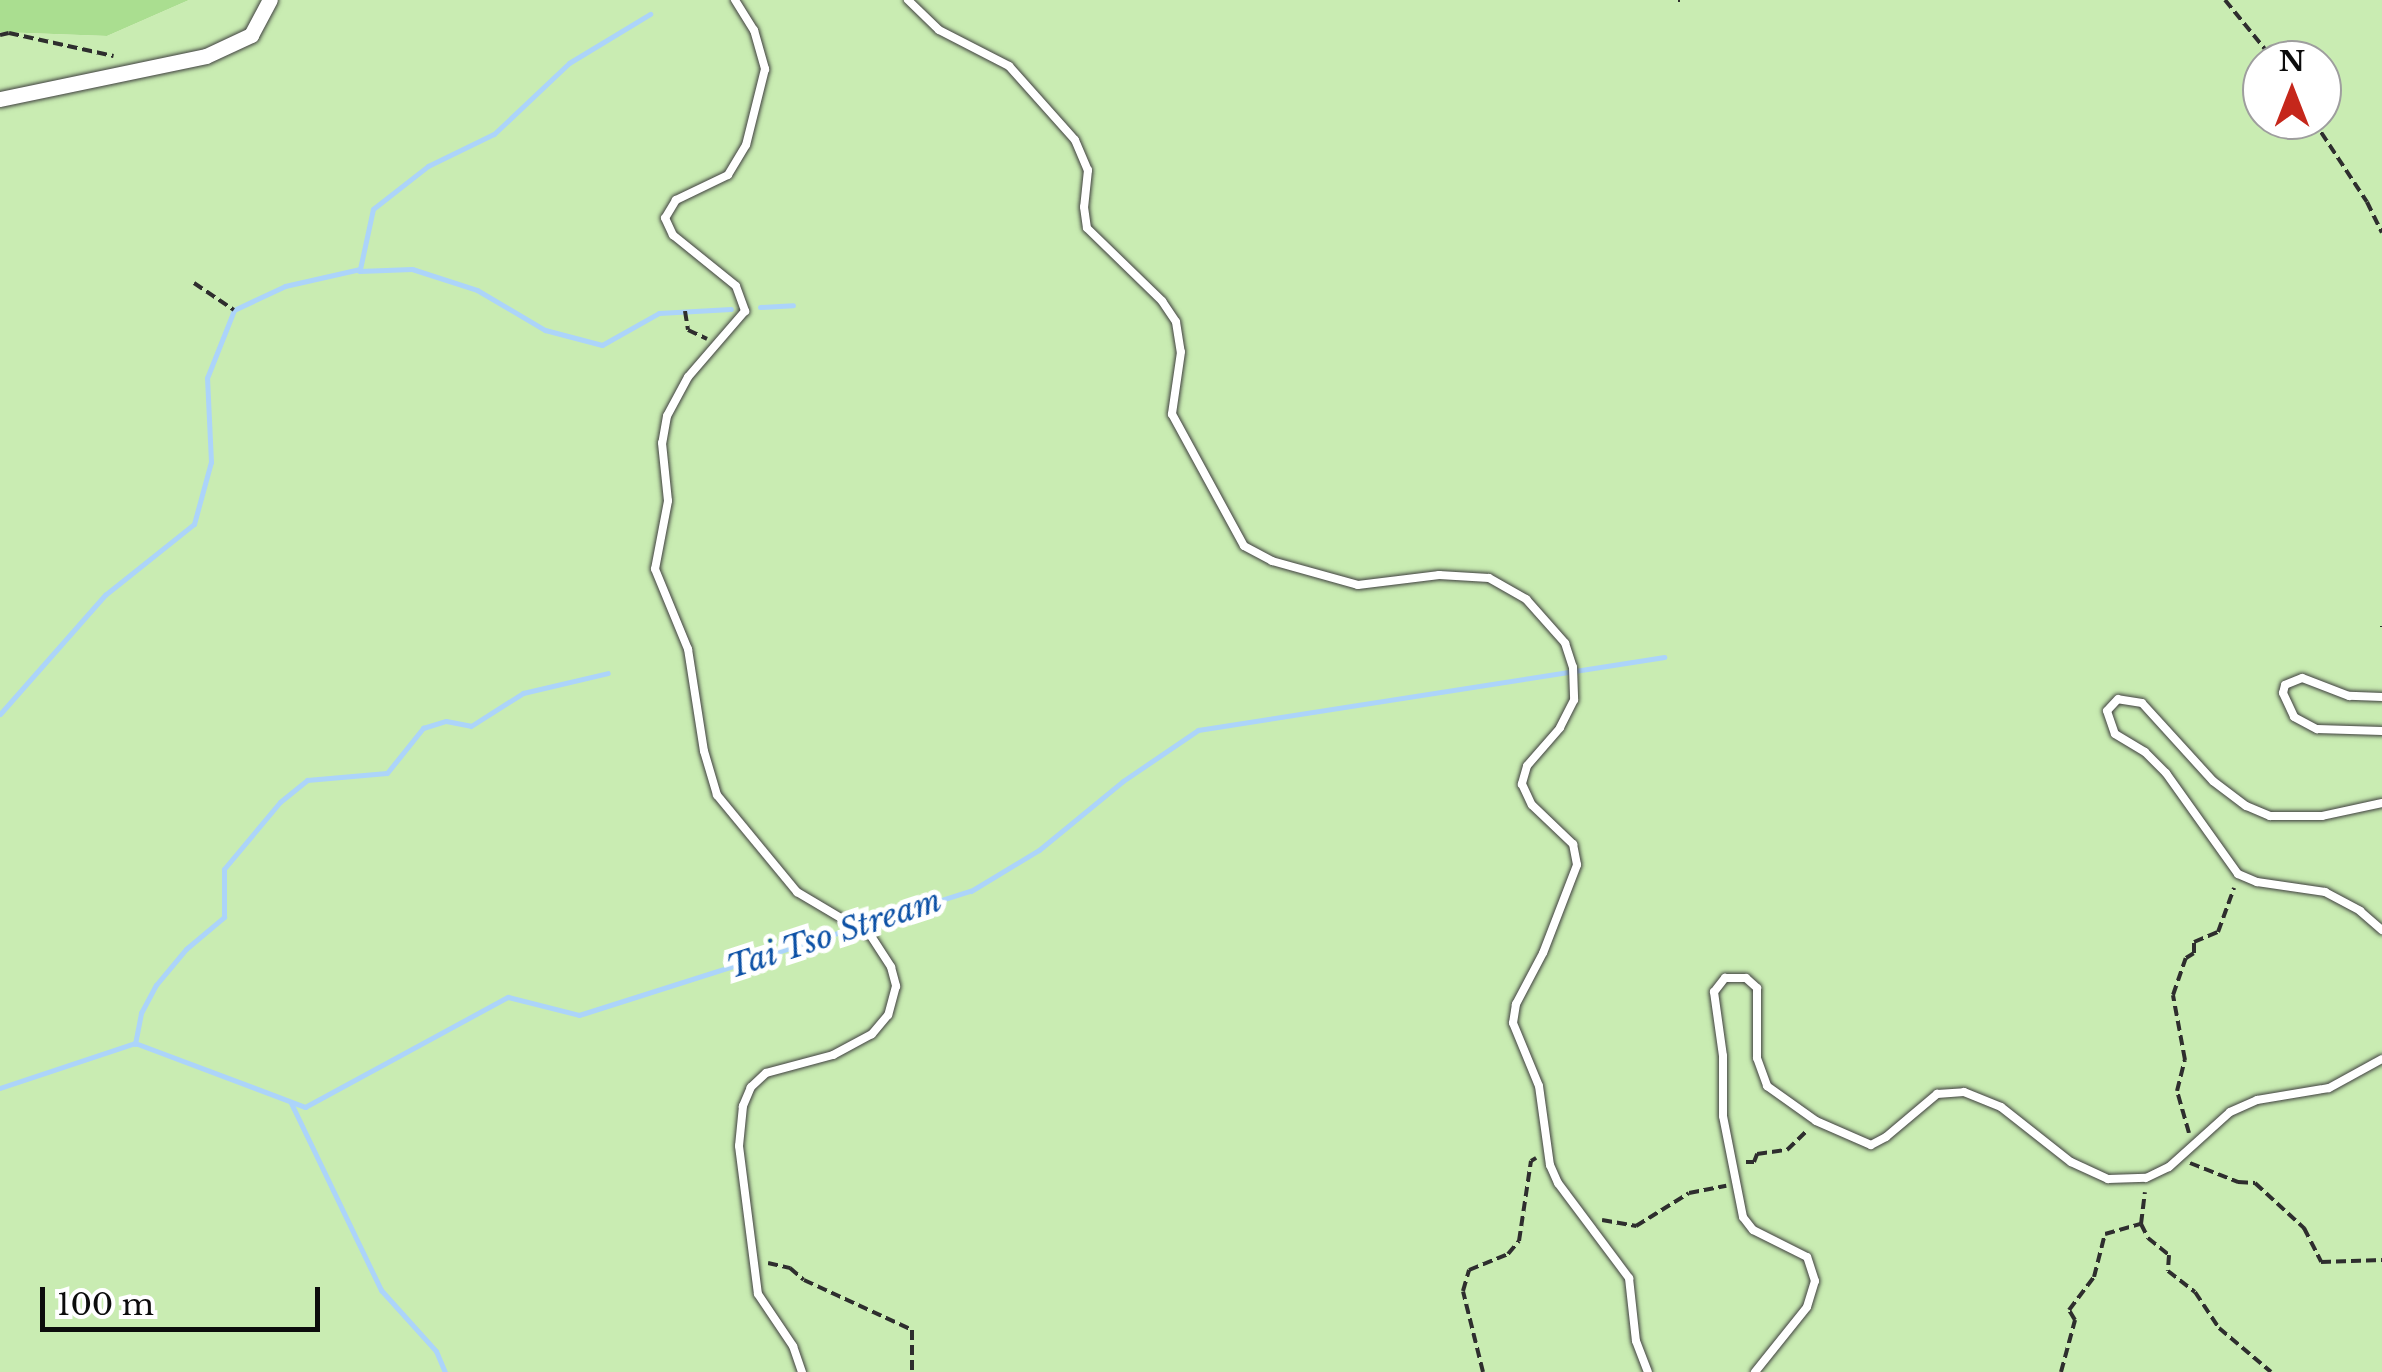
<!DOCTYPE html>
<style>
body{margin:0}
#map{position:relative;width:2382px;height:1372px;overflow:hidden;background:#fffdeb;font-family:"Libre Baskerville",serif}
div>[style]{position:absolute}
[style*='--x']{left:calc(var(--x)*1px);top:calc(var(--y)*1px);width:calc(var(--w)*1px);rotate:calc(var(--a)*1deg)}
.green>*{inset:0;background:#c9ecb2}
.forest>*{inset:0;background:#aade90}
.stream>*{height:5px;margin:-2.5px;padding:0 2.5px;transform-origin:2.5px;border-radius:2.5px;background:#acd4fa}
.path>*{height:4px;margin-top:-2px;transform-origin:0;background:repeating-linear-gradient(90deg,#2e2e2e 0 10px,transparent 0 15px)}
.roads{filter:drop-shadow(0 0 2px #3f3f3f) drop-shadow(0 0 2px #3f3f3f)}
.service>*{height:8px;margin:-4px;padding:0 4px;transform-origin:4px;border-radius:4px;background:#fff}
.minor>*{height:15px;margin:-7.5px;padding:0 7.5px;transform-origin:7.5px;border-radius:7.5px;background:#fff}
span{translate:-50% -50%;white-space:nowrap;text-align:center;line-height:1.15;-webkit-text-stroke:10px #fff;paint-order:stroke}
.water-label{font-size:32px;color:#0d51a6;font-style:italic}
.north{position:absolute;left:2242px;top:40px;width:100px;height:100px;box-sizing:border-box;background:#fff;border:2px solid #9e9e9e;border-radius:50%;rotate:0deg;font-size:28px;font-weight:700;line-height:40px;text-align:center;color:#0c0c0c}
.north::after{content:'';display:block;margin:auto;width:35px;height:45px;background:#c5271b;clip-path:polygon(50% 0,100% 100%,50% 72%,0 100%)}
.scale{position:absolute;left:40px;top:1287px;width:280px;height:45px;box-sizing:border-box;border:5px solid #0c0c0c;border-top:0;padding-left:12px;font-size:30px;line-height:35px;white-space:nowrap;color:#0c0c0c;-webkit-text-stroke:8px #fff;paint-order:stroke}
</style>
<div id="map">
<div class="green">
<i style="clip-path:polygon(evenodd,189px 0,2382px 0,2382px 1372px,0 1372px,0 32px,107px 36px,189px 0,2262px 60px,2322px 60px,2322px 120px,2262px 120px,2262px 60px)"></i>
</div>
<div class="forest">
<i style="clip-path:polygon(0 0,189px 0,107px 36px,0 32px)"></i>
</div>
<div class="stream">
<i style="--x:359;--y:271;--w:53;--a:-2.2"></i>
<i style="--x:412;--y:269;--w:68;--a:17.9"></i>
<i style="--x:477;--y:290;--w:79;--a:30.5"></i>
<i style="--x:545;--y:330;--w:59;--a:14.7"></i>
<i style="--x:602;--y:345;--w:65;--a:-29.3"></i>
<i style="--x:659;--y:313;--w:72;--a:-3.2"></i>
<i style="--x:760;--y:307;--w:33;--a:-3"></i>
<i style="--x:0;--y:714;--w:159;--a:-48.6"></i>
<i style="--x:105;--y:595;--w:114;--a:-38.6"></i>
<i style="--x:194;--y:524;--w:64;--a:-74.7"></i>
<i style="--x:211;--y:462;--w:84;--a:-92.7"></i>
<i style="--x:207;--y:378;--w:73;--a:-68.3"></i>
<i style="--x:234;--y:310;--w:56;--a:-25.2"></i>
<i style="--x:285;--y:286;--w:77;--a:-12.8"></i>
<i style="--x:360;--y:269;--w:61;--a:-77.8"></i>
<i style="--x:373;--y:209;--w:70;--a:-38"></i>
<i style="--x:428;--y:166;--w:73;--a:-25.9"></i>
<i style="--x:494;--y:134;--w:103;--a:-43.4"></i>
<i style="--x:569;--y:63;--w:95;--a:-31.2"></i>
<i style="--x:135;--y:1044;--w:32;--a:-79"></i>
<i style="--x:141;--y:1013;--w:32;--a:-62"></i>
<i style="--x:156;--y:985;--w:47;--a:-50.2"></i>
<i style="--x:186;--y:949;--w:50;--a:-40.1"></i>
<i style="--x:224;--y:917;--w:48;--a:-90"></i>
<i style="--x:224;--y:869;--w:87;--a:-50.1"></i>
<i style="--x:280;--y:802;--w:35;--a:-39"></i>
<i style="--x:307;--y:780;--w:80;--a:-5"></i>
<i style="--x:387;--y:773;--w:58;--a:-51.3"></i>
<i style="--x:423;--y:728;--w:24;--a:-17"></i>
<i style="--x:446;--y:721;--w:25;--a:11"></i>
<i style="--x:471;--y:726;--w:62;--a:-32.4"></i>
<i style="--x:523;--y:693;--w:87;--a:-13.2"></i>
<i style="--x:0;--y:1088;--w:142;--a:-18.4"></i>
<i style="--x:135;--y:1043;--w:182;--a:20.6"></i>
<i style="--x:305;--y:1107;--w:231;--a:-28.5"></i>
<i style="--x:508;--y:997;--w:73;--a:14.2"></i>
<i style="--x:579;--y:1015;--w:411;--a:-17.6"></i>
<i style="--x:971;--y:891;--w:79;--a:-31.1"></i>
<i style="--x:1039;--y:850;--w:109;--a:-39.4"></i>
<i style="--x:1123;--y:781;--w:91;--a:-34.2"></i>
<i style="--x:1198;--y:730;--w:472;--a:-8.9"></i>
<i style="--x:291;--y:1103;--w:208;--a:64.3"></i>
<i style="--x:381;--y:1290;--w:82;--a:48"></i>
<i style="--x:436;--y:1351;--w:23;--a:67"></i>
</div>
<div class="path">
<i style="--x:1678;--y:0;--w:2;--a:0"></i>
<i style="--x:2225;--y:0;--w:77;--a:50.8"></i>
<i style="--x:0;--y:35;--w:9;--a:-13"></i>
<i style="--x:9;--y:33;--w:107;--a:12.4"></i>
<i style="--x:2313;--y:120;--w:98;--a:56.6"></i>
<i style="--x:2367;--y:202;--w:34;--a:64"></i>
<i style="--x:194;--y:283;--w:48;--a:34"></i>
<i style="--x:685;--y:311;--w:19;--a:81"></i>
<i style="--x:688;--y:330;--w:21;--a:25"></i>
<i style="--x:2382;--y:626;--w:1;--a:90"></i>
<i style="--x:2189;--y:1133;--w:44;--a:-105.9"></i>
<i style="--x:2177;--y:1091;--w:32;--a:-76"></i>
<i style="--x:2185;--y:1060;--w:66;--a:-100.5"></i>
<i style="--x:2173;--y:995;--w:39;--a:-71"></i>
<i style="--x:2186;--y:958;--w:9;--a:-32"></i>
<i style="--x:2194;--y:953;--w:11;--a:-90"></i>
<i style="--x:2194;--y:942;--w:26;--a:-23"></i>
<i style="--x:2218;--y:932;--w:47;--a:-70"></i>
<i style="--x:1746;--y:1162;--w:8;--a:0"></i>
<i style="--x:1754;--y:1162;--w:9;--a:-69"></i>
<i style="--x:1757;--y:1154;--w:30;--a:-8"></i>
<i style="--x:1787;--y:1150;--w:28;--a:-44"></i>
<i style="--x:2190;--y:1163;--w:52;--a:21.6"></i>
<i style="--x:2238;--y:1182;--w:17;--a:3"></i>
<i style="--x:2255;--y:1183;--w:67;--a:42.6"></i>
<i style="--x:2304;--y:1228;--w:38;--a:63"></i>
<i style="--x:2321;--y:1262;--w:61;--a:-1.9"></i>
<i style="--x:1602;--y:1220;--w:35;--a:10"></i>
<i style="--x:1636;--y:1226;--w:62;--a:-31.9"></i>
<i style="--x:1689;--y:1193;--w:38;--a:-11"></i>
<i style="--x:2141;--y:1224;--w:16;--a:63"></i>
<i style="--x:2148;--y:1238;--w:27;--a:39"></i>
<i style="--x:2169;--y:1255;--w:16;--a:94"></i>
<i style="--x:2168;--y:1271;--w:34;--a:38"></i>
<i style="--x:2195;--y:1292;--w:43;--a:56.3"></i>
<i style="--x:2219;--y:1328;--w:68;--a:40.2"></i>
<i style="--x:768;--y:1263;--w:23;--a:13"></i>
<i style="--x:790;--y:1268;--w:18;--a:41"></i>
<i style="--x:804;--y:1280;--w:119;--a:24.8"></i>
<i style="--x:912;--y:1330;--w:42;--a:90"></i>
<i style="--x:1483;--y:1372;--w:83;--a:-103.9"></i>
<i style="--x:1463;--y:1291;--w:22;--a:-74"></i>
<i style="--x:1469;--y:1270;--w:42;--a:-22.3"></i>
<i style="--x:1508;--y:1254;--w:17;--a:-50"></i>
<i style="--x:1519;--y:1241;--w:81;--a:-81.5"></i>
<i style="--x:1531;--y:1161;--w:6;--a:-31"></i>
<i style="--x:2061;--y:1372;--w:54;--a:-74.9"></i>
<i style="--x:2075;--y:1320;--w:12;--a:-121"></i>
<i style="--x:2069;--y:1310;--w:41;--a:-52.9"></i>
<i style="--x:2094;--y:1277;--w:44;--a:-75.7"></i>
<i style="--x:2105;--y:1234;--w:37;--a:-16"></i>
<i style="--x:2141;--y:1224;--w:32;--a:-83"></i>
</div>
<div class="roads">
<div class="service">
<i style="--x:735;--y:0;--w:36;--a:58"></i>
<i style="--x:754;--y:30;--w:41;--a:74.2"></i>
<i style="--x:765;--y:69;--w:78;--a:104"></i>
<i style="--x:746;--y:145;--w:35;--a:121"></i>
<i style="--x:728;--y:175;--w:58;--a:154.3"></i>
<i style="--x:676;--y:200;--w:21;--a:121"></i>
<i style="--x:665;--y:218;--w:19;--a:65"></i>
<i style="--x:673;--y:235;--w:81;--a:39"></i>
<i style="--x:736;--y:286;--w:27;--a:70"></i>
<i style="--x:745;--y:311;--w:87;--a:130.8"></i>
<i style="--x:688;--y:377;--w:44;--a:118.3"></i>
<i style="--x:667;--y:416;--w:27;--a:100"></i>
<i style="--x:662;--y:443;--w:58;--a:84.1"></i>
<i style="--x:668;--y:501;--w:69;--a:100.8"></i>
<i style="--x:655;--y:569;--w:87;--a:67.6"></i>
<i style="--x:688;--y:649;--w:103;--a:81.1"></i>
<i style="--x:704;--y:751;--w:46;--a:73.5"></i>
<i style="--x:717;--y:795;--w:126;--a:50.5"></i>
<i style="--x:797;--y:892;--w:86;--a:30.7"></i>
<i style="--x:871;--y:936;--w:37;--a:57"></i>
<i style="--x:891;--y:967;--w:20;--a:75"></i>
<i style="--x:896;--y:986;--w:30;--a:105"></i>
<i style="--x:888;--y:1015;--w:25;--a:130"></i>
<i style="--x:872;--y:1034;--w:44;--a:151.7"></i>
<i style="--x:833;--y:1055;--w:69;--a:165"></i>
<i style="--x:766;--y:1073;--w:21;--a:137"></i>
<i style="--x:751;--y:1087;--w:21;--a:113"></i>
<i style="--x:743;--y:1106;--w:40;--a:95.7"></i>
<i style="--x:739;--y:1146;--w:149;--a:82.7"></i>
<i style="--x:758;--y:1294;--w:63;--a:56.1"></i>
<i style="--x:793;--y:1346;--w:28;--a:71"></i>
<i style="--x:908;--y:0;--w:43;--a:44.1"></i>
<i style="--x:939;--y:30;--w:79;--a:27.2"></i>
<i style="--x:1009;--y:66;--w:99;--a:48.3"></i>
<i style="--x:1075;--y:140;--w:33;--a:67"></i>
<i style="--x:1088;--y:170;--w:37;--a:96"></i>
<i style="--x:1084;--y:207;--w:21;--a:82"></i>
<i style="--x:1087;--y:228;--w:105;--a:44.2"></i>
<i style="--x:1162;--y:301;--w:25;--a:56"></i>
<i style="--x:1176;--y:322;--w:30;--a:81"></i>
<i style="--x:1181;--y:352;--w:63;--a:98.3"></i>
<i style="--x:1172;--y:414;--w:150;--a:61.4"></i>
<i style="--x:1244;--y:546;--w:32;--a:28"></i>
<i style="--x:1272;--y:561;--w:89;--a:15.6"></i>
<i style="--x:1358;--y:585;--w:82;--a:-7"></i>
<i style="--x:1439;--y:575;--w:50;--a:3.4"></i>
<i style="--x:1489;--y:578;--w:43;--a:29.6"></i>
<i style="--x:1526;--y:599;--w:59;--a:48.4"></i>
<i style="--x:1565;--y:643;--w:25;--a:72"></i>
<i style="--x:1573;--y:667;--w:33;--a:88"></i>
<i style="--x:1574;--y:700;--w:31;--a:117"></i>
<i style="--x:1560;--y:728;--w:50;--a:131"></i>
<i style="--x:1527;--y:766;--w:19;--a:106"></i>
<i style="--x:1522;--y:784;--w:23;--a:65"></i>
<i style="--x:1532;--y:805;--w:57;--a:43.6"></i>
<i style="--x:1573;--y:844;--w:21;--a:79"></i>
<i style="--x:1577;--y:865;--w:94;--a:111.1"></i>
<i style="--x:1543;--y:953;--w:58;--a:117.9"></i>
<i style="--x:1516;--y:1004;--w:19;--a:99"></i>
<i style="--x:1513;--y:1023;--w:68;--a:67.6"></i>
<i style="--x:1539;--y:1086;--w:80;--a:82.1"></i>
<i style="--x:1550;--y:1165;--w:20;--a:66"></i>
<i style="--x:1558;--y:1183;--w:119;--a:53.2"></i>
<i style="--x:1629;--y:1278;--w:63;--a:83.7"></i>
<i style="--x:1636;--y:1341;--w:33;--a:69"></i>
<i style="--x:2382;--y:697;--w:33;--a:-178"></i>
<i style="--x:2349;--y:696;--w:50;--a:-159"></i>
<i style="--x:2302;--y:678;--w:18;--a:158"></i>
<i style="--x:2285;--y:685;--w:8;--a:104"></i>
<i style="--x:2283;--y:693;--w:26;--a:65"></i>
<i style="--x:2294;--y:717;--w:26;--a:28"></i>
<i style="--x:2317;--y:729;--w:65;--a:1.8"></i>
<i style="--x:2382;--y:803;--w:61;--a:167.8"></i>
<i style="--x:2322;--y:816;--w:52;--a:180"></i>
<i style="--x:2270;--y:816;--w:26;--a:-157"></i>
<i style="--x:2246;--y:806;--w:41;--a:-142.9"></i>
<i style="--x:2213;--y:781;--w:105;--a:-132.3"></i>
<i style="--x:2142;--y:703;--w:24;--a:-171"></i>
<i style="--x:2118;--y:699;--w:16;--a:133"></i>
<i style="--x:2107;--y:711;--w:24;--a:71"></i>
<i style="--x:2115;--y:734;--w:35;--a:31"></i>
<i style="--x:2145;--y:752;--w:30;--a:45"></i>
<i style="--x:2166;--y:773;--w:124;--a:54.5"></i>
<i style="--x:2238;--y:874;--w:21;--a:23"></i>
<i style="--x:2257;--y:882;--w:69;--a:8.4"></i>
<i style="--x:2325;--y:892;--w:40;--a:28"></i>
<i style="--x:2360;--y:911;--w:29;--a:41"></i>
<i style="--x:1755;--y:1372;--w:83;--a:-51.3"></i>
<i style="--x:1807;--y:1307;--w:27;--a:-73"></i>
<i style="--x:1815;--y:1281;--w:25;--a:-108"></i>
<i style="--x:1807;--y:1257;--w:60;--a:-153.4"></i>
<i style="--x:1753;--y:1230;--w:16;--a:-128"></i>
<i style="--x:1743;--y:1217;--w:103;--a:-101.2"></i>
<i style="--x:1723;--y:1116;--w:60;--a:-90"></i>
<i style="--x:1723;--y:1056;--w:65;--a:-98"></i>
<i style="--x:1714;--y:992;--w:18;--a:-52"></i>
<i style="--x:1725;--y:978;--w:21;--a:0"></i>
<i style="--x:1746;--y:978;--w:15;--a:42"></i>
<i style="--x:1757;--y:988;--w:70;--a:90"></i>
<i style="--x:1757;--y:1058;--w:30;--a:70"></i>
<i style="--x:1767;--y:1086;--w:60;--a:35.5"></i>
<i style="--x:1816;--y:1121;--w:60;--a:23.6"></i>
<i style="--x:1871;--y:1145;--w:17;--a:-28"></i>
<i style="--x:1886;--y:1137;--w:67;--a:-40.1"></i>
<i style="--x:1937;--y:1094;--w:27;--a:-4"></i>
<i style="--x:1964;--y:1092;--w:40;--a:22"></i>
<i style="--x:2001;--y:1107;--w:89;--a:38.2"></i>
<i style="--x:2071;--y:1162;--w:41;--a:24.7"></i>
<i style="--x:2108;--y:1179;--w:38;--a:-2"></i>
<i style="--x:2146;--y:1178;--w:25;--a:-26"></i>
<i style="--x:2169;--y:1167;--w:82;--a:-42"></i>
<i style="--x:2230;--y:1112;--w:30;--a:-24"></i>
<i style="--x:2257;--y:1100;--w:73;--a:-9.5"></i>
<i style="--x:2329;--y:1088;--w:60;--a:-28.7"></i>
</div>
<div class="minor">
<i style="--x:0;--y:99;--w:210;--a:-11.8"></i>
<i style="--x:206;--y:56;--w:50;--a:-25"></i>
<i style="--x:251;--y:35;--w:40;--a:-62"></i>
</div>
</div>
<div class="water-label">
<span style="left:834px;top:934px;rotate:-18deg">Tai Tso Stream</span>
</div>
<div class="north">N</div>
<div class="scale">100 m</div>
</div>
